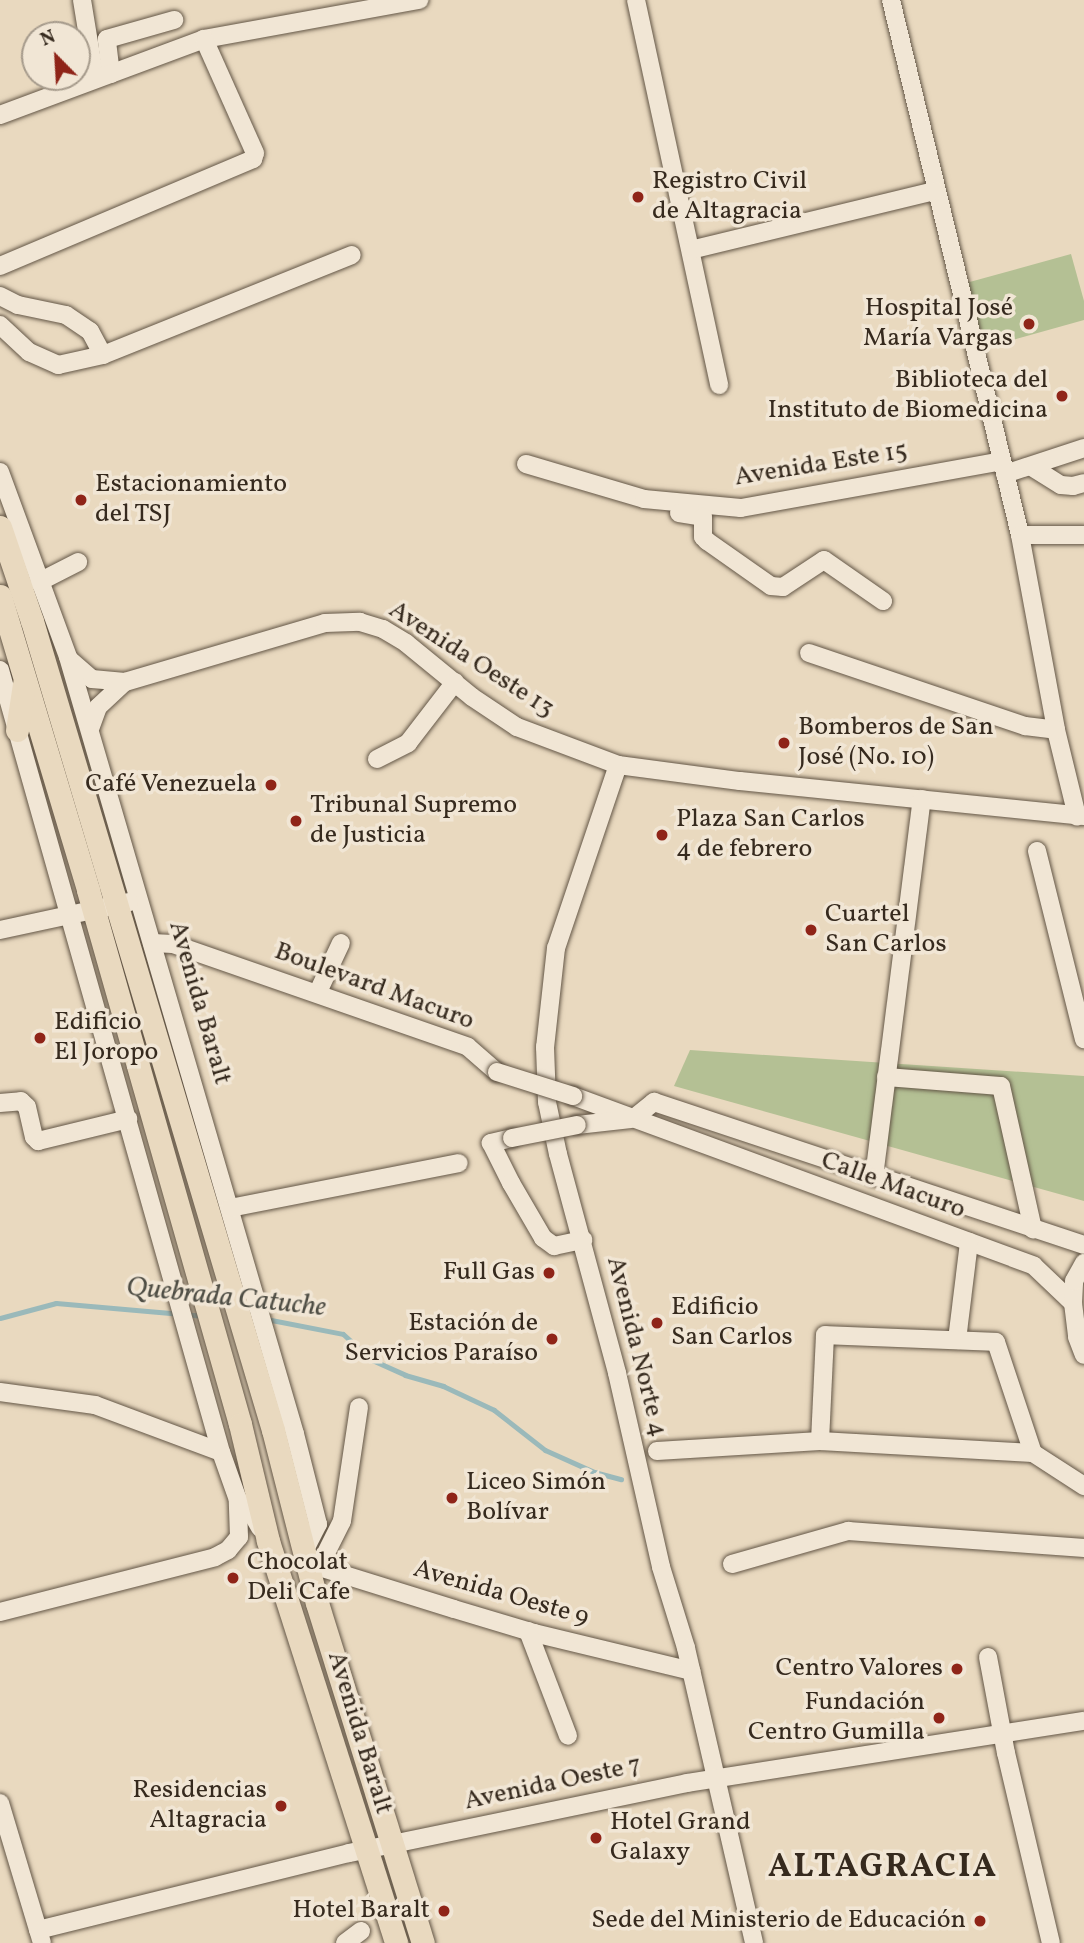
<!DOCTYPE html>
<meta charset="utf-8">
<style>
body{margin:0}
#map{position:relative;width:1084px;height:1943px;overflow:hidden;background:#e9d9bf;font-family:Vollkorn,serif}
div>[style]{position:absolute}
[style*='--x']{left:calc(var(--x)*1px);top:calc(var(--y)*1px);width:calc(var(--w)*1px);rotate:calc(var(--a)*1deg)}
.green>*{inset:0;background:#b4c094}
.stream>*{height:5px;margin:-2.5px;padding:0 2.5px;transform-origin:2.5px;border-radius:2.5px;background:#9ab9ba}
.roads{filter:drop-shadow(0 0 2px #635646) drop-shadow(0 0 2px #635646)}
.minor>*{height:18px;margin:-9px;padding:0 9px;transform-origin:9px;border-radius:9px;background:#f1e6d5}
.major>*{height:23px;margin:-11.5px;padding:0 11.5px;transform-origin:11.5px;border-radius:11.5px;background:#e9d9bf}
.bridges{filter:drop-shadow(0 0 2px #635646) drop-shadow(0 0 2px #635646)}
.minor-bridge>*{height:18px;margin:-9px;padding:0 9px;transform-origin:9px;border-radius:9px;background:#f1e6d5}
.dots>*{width:19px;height:19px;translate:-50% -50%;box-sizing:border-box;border:4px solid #f1e6d5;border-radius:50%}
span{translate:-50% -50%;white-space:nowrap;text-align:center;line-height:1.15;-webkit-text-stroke:7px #f1e6d5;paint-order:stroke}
.poi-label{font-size:26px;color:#362a1e}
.left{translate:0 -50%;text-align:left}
.right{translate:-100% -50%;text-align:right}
.street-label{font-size:26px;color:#362a1e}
.water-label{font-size:28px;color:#4f4e45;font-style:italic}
.district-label{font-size:33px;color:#362a1e;font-weight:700;letter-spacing:2px}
.north{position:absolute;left:21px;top:21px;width:70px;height:70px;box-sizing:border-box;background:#f1e6d5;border:2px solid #a69b8c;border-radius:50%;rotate:336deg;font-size:19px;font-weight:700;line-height:28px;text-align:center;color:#362a1e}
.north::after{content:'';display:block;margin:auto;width:24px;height:32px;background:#8f2418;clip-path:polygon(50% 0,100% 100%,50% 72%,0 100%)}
</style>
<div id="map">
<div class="green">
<i style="clip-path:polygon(1071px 254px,1084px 301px,1084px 320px,984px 348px,966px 283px)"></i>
<i style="clip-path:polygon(690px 1050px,1084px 1076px,1084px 1201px,674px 1086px)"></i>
</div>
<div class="stream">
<i style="--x:0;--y:1318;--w:58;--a:-15"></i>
<i style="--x:56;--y:1303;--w:149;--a:5"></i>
<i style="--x:266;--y:1319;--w:78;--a:11"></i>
<i style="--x:343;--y:1334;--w:39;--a:42"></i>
<i style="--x:372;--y:1360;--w:36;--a:24"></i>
<i style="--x:405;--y:1375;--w:40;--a:16"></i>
<i style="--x:443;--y:1386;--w:56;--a:25.2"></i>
<i style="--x:494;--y:1410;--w:65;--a:38.1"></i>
<i style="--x:545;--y:1450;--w:54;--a:24.2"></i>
<i style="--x:594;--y:1472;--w:28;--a:15"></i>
</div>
<div class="roads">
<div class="minor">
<i style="--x:82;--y:0;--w:80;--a:80.7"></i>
<i style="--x:636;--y:0;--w:394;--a:77.8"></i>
<i style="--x:891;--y:0;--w:550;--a:76.44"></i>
<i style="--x:1020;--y:535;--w:198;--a:79.5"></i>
<i style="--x:1056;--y:730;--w:89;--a:76.3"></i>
<i style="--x:111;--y:74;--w:35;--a:-97"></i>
<i style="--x:107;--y:39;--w:70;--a:-15.8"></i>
<i style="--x:0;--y:115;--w:218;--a:-20.4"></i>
<i style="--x:204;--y:39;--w:219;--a:-10.3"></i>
<i style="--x:691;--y:250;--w:251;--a:-13.6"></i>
<i style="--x:0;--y:266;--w:275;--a:-22.9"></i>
<i style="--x:253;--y:159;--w:6;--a:-72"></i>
<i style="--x:255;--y:153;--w:125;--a:-114.1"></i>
<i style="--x:0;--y:296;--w:20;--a:27"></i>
<i style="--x:18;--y:305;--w:49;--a:11.8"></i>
<i style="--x:66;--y:315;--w:29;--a:34"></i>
<i style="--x:90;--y:331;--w:27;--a:62"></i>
<i style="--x:103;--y:355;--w:268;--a:-21.9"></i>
<i style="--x:0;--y:325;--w:40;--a:43"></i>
<i style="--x:29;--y:352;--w:32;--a:24"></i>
<i style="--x:58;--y:365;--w:46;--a:-12.5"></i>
<i style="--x:526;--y:464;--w:123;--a:16.5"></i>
<i style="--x:644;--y:499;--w:97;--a:5.3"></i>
<i style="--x:741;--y:508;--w:265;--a:-10.2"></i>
<i style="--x:1032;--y:467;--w:34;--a:32"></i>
<i style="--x:1061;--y:485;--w:12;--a:5"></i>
<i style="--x:1073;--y:486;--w:11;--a:-15"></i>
<i style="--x:0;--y:472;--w:197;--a:69.8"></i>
<i style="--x:68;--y:657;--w:809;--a:73.71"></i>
<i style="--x:295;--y:1434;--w:93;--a:75.7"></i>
<i style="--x:318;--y:1524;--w:31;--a:117"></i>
<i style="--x:304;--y:1552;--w:21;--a:45"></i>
<i style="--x:319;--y:1567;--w:141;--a:17.3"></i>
<i style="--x:454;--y:1609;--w:84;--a:16.7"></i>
<i style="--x:534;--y:1633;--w:162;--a:13.6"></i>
<i style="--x:1005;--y:474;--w:83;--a:-18.2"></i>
<i style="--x:679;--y:513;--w:24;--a:9"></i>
<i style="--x:703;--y:517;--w:20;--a:90"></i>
<i style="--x:703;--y:537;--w:6;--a:45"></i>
<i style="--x:707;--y:541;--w:78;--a:35.1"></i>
<i style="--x:771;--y:586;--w:12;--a:5"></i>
<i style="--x:783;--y:587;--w:49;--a:-33.4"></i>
<i style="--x:824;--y:560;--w:72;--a:34.8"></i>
<i style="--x:1020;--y:535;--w:64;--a:0"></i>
<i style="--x:39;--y:582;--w:44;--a:-27.1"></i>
<i style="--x:809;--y:653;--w:228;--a:18.7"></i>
<i style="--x:1025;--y:726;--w:31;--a:7"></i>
<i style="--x:70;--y:660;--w:29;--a:41"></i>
<i style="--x:92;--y:679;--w:33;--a:5"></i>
<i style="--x:125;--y:682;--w:209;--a:-16.4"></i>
<i style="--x:325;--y:623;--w:35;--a:-2"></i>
<i style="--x:360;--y:622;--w:24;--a:17"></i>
<i style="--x:383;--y:629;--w:27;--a:31"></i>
<i style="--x:406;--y:643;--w:85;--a:39.3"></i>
<i style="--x:472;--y:697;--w:54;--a:33.7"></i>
<i style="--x:517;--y:727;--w:108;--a:20.6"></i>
<i style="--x:618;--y:765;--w:123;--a:7.5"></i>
<i style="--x:740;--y:781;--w:346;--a:5.8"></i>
<i style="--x:0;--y:670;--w:813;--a:74.22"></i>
<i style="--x:221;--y:1452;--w:51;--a:70.5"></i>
<i style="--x:238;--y:1500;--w:12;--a:35"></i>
<i style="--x:248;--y:1507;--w:24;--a:60"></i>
<i style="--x:90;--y:729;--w:23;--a:-70"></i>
<i style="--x:98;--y:707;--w:37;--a:-43"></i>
<i style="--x:377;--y:759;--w:35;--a:-27"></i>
<i style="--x:408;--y:743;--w:77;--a:-52.4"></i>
<i style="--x:618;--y:765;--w:193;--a:108.7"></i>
<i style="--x:556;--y:948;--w:100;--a:96.3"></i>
<i style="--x:545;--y:1047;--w:55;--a:87.9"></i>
<i style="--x:547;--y:1102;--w:53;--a:78.1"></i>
<i style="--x:558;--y:1154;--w:227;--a:74.9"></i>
<i style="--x:617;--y:1373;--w:199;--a:77.2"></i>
<i style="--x:661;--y:1567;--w:85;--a:72.8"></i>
<i style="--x:686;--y:1648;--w:303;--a:77"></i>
<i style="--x:1037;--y:851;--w:194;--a:76"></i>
<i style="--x:0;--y:930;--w:132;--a:-12.2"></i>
<i style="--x:152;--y:943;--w:21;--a:3"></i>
<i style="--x:173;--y:944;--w:312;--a:19.2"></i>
<i style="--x:468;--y:1047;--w:38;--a:41"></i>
<i style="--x:318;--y:992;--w:54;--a:-64.9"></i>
<i style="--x:886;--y:1077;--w:115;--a:4.5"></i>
<i style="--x:1001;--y:1086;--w:147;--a:77.4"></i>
<i style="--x:573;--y:1096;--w:491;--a:20.2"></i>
<i style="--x:1034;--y:1266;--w:54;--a:43.5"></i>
<i style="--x:1073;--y:1303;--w:34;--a:83"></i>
<i style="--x:1077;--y:1337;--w:19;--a:69"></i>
<i style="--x:0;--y:1103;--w:21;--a:-5"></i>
<i style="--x:21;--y:1101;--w:8;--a:45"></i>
<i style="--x:27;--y:1107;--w:31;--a:77"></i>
<i style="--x:34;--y:1137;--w:6;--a:45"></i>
<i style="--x:38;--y:1141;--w:93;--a:-13.7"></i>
<i style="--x:634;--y:1118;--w:26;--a:-39"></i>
<i style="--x:654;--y:1102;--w:453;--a:18.4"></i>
<i style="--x:577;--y:1125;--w:54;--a:-6.3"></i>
<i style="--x:512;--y:1138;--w:22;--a:167"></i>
<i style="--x:491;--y:1143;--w:45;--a:63.4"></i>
<i style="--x:511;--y:1183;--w:64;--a:59.8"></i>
<i style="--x:543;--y:1238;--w:14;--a:36"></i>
<i style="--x:554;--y:1246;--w:30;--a:-12"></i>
<i style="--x:874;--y:1177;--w:381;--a:-82.8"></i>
<i style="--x:230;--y:1208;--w:233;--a:-11.1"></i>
<i style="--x:1073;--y:1303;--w:22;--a:-87"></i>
<i style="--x:1074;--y:1281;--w:21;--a:-61"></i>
<i style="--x:957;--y:1340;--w:99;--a:-83"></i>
<i style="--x:0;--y:1392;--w:96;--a:7.8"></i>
<i style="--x:95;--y:1405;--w:134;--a:20.5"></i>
<i style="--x:820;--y:1441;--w:106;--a:-87.3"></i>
<i style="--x:825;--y:1335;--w:171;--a:2.3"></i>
<i style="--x:996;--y:1342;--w:117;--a:71.6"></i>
<i style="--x:1033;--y:1453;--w:61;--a:32.9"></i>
<i style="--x:657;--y:1451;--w:163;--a:-3.5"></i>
<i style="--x:820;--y:1441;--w:213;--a:3.2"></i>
<i style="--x:732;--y:1564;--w:121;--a:-15.9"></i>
<i style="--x:848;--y:1531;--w:237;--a:4.1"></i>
<i style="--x:319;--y:1567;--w:51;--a:-63.4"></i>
<i style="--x:342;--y:1521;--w:115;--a:-81.5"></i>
<i style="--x:0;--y:1612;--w:222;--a:-14.3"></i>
<i style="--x:215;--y:1557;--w:15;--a:-28"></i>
<i style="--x:228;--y:1550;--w:17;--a:-50"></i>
<i style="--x:239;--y:1537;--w:37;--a:-92"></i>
<i style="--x:528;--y:1631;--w:112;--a:69.1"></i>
<i style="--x:988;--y:1657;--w:98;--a:79.4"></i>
<i style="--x:1006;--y:1753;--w:195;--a:76.7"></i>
<i style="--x:0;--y:1803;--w:146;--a:73.3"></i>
<i style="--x:38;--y:1930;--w:320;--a:-13.9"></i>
<i style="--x:349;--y:1853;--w:345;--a:-11.7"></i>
<i style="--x:687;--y:1783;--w:402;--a:-8.9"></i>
<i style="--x:345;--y:1943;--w:20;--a:-37"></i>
</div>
<div class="major">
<i style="--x:0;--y:527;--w:99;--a:71.2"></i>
<i style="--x:32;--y:621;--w:844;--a:73.41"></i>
<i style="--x:273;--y:1430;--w:179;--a:75.7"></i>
<i style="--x:317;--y:1603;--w:356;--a:72.7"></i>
<i style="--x:0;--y:596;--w:307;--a:73.3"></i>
<i style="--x:88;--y:890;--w:555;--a:74.11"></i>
<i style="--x:240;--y:1424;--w:120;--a:76.5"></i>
<i style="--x:268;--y:1541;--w:422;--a:72.3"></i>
<i style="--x:17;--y:730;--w:47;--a:-81.3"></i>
</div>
</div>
<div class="bridges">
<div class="minor-bridge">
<i style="--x:497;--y:1072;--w:80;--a:17.5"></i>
<i style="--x:512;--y:1138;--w:66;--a:-11.3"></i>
</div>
</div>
<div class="dots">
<i style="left:638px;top:197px;background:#8f2418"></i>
<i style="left:1029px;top:324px;background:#8f2418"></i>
<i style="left:1062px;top:396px;background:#8f2418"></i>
<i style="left:81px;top:500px;background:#8f2418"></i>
<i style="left:784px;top:743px;background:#8f2418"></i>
<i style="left:271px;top:785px;background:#8f2418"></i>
<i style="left:296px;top:821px;background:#8f2418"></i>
<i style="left:662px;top:835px;background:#8f2418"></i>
<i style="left:811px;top:930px;background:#8f2418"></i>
<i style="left:40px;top:1038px;background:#8f2418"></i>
<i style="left:549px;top:1273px;background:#8f2418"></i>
<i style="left:657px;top:1323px;background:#8f2418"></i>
<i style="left:552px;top:1339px;background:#8f2418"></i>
<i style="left:452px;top:1498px;background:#8f2418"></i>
<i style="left:233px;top:1578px;background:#8f2418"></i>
<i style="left:957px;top:1669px;background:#8f2418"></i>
<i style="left:939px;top:1718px;background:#8f2418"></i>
<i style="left:281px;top:1806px;background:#8f2418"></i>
<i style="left:596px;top:1838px;background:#8f2418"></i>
<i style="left:444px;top:1911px;background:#8f2418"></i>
<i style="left:980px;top:1921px;background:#8f2418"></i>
</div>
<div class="poi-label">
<span class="left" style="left:652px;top:197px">Registro Civil<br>de Altagracia</span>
<span class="right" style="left:1013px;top:324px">Hospital José<br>María Vargas</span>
<span class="right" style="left:1048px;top:396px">Biblioteca del<br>Instituto de Biomedicina</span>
<span class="left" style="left:95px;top:500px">Estacionamiento<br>del TSJ</span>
<span class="left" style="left:798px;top:743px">Bomberos de San<br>José (No. 10)</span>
<span class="right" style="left:257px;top:785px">Café Venezuela</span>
<span class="left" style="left:310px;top:821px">Tribunal Supremo<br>de Justicia</span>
<span class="left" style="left:676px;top:835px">Plaza San Carlos<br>4 de febrero</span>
<span class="left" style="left:825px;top:930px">Cuartel<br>San Carlos</span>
<span class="left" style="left:54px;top:1038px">Edificio<br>El Joropo</span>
<span class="right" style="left:535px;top:1273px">Full Gas</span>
<span class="left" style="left:671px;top:1323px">Edificio<br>San Carlos</span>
<span class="right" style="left:538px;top:1339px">Estación de<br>Servicios Paraíso</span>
<span class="left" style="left:466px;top:1498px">Liceo Simón<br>Bolívar</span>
<span class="left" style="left:247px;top:1578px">Chocolat<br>Deli Cafe</span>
<span class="right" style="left:943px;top:1669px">Centro Valores</span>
<span class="right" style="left:925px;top:1718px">Fundación<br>Centro Gumilla</span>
<span class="right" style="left:267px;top:1806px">Residencias<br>Altagracia</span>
<span class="left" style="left:610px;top:1838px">Hotel Grand<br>Galaxy</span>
<span class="right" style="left:430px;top:1911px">Hotel Baralt</span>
<span class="right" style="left:966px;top:1921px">Sede del Ministerio de Educación</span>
</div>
<div class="street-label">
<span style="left:821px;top:465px;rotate:-9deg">Avenida Este 15</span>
<span style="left:471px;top:660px;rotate:33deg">Avenida Oeste 13</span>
<span style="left:374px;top:987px;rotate:20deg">Boulevard Macuro</span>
<span style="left:199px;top:1003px;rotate:74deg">Avenida Baralt</span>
<span style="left:893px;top:1186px;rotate:20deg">Calle Macuro</span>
<span style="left:636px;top:1347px;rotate:76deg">Avenida Norte 4</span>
<span style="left:501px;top:1594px;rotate:16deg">Avenida Oeste 9</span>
<span style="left:359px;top:1733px;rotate:73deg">Avenida Baralt</span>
<span style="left:553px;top:1784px;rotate:-12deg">Avenida Oeste 7</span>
</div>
<div class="water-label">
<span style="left:226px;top:1298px;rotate:6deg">Quebrada Catuche</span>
</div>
<div class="district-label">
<span style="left:883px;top:1869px">ALTAGRACIA</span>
</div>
<div class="north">N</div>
</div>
